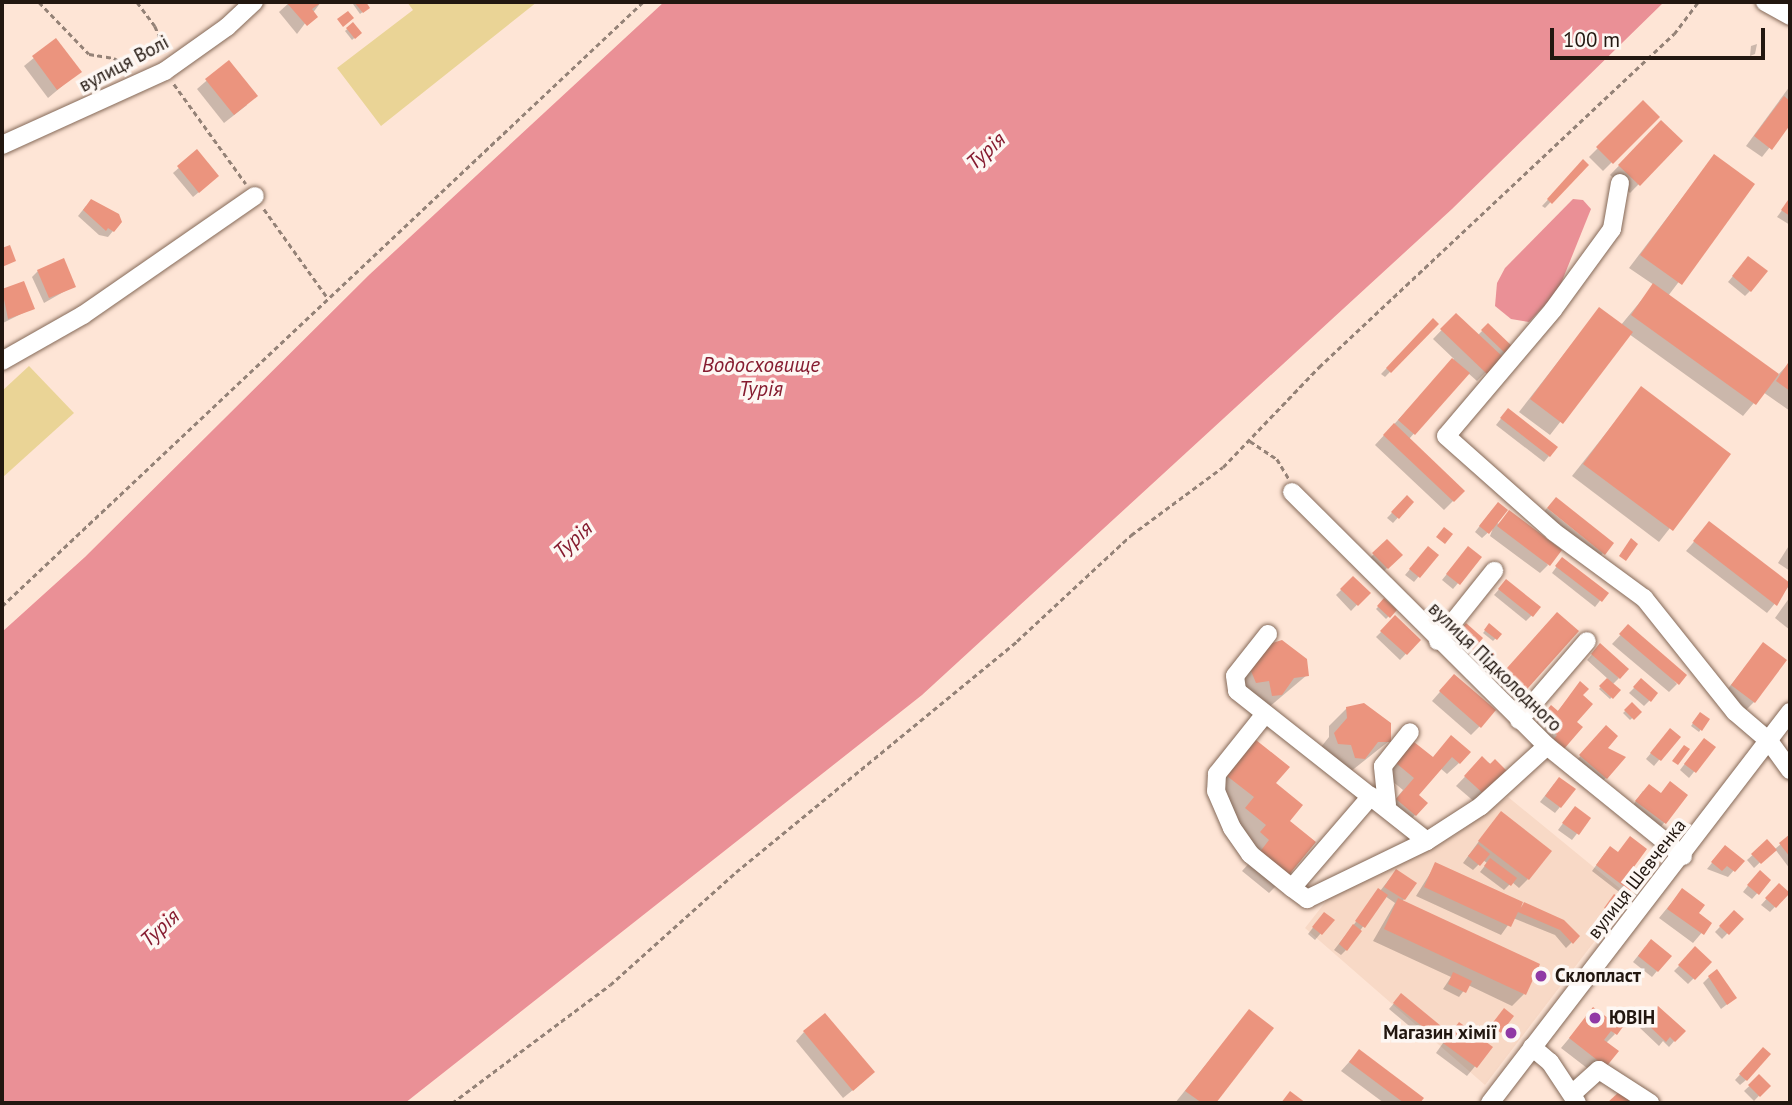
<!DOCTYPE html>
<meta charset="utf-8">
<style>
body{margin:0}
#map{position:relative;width:1792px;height:1105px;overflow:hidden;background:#fee5d6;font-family:"PT Sans",sans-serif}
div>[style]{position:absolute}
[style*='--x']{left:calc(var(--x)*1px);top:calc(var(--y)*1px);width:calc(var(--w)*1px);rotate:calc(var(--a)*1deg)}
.built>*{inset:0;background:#f8d9c6}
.green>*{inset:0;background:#ead496}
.water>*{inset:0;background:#ea9096}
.shadow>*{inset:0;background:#0003}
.building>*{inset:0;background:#eb947e}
.path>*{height:2.5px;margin-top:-1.25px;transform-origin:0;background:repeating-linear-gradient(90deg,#948277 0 5px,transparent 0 8.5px)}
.roads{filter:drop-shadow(0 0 2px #846958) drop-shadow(0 0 2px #846958)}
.minor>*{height:18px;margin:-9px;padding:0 9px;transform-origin:9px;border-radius:9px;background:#fff}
.dots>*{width:19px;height:19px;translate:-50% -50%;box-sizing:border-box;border:4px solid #fdf7f3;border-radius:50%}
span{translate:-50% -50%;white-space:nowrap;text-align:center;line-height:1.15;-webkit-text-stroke:7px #fdf7f3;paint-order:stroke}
.street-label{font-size:19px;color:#221710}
.poi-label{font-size:19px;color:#221710;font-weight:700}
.left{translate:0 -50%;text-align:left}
.right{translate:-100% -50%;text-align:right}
.water-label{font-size:21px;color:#861c30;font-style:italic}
.frame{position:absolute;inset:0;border:4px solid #221710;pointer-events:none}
.scale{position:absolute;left:1550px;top:28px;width:215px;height:32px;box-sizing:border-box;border:4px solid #221710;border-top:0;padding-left:9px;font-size:21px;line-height:24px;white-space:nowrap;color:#221710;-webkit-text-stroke:5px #fdf7f3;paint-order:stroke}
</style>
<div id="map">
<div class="built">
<i style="clip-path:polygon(1508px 797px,1629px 896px,1485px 1085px,1305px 928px,1331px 895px,1454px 836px)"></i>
</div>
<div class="green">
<i style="clip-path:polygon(407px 2px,537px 2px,381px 126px,337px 68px,413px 10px)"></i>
<i style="clip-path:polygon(29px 366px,74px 413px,2px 478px,2px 391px)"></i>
</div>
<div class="water">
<i style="clip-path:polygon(664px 2px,1664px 2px,1452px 209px,922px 695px,405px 1103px,2px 1103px,2px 632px,85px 557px,369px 275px)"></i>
<i style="clip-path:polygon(1573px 199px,1583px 200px,1591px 209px,1558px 291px,1529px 322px,1511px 319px,1495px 306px,1497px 283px,1505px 268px)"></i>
</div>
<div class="shadow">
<i style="clip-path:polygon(290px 2px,321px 2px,297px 34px,279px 12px)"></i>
<i style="clip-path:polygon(356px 2px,363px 2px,368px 8px,360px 14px,353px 4px)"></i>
<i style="clip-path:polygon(353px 24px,360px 33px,352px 40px,345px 31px)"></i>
<i style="clip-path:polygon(56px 40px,79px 72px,48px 98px,24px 66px)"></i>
<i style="clip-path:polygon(1757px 44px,1755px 54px,1750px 56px,1751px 46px)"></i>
<i style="clip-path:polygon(228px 62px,247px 105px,224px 123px,197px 89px)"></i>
<i style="clip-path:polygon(1790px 86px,1790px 122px,1762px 157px,1746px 146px)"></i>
<i style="clip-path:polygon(1643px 103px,1657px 117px,1603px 171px,1589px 157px)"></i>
<i style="clip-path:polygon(1661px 122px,1681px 141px,1630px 193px,1610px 175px)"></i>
<i style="clip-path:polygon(197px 152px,212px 181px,193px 197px,173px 173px)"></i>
<i style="clip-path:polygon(1714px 156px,1753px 184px,1668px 296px,1778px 375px,1790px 362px,1790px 411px,1763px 392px,1743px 416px,1629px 334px,1550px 435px,1519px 412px,1599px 309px,1621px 325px,1654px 285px,1629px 268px)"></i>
<i style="clip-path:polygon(1583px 162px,1586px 165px,1545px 208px,1542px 206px)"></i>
<i style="clip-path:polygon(1788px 202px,1790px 204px,1790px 225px,1777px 217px)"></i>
<i style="clip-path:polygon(86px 206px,113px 231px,108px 237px,99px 235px,78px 216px)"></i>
<i style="clip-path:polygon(1743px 264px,1750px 291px,1745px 296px,1728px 282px)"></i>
<i style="clip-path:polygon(38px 271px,74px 286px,44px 303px,32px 277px)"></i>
<i style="clip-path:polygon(23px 283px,33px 308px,3px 323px,2px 291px)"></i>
<i style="clip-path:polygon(1456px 315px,1477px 336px,1488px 325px,1511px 347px,1477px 381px,1468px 373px,1409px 439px,1463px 491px,1444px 510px,1375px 445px,1454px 359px,1433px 339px)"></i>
<i style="clip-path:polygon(1433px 321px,1436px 324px,1385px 377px,1381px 374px)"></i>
<i style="clip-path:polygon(1641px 389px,1728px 454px,1659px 542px,1572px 476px)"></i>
<i style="clip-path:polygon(1503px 416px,1549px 456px,1544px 462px,1496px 425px)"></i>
<i style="clip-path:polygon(1407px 497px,1412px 502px,1393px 523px,1387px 518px)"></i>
<i style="clip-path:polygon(1547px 508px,1603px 553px,1595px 562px,1539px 518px)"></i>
<i style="clip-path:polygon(1492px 510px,1498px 524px,1510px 512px,1548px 565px,1540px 573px,1490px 536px,1493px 528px,1482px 538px,1475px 532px)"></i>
<i style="clip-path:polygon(1710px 523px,1790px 585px,1767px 613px,1686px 551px)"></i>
<i style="clip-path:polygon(1387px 541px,1400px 555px,1382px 573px,1368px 560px)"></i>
<i style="clip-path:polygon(1790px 544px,1790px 571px,1778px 563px)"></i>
<i style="clip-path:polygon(1423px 554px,1419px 576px,1414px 582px,1405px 575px)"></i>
<i style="clip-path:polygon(1463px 554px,1480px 557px,1453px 589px,1442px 580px)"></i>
<i style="clip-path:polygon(1560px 562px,1606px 593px,1595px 607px,1552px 573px)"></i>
<i style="clip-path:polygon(1353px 578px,1368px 593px,1351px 611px,1336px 595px)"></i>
<i style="clip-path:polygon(1501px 587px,1532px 615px,1526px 621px,1494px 595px)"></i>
<i style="clip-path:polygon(1790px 597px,1790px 630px,1775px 618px)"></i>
<i style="clip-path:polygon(1384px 601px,1395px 610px,1386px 619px,1376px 609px)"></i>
<i style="clip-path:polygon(1395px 618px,1419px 640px,1400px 660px,1376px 637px)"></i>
<i style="clip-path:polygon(1548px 623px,1519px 696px,1510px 704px,1491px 687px)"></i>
<i style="clip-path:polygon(1466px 625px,1481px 638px,1466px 654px,1452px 641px)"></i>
<i style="clip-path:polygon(1489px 626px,1500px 634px,1493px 641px,1483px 633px)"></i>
<i style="clip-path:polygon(1628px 627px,1677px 684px,1669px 692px,1612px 644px)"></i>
<i style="clip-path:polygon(1763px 644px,1754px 702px,1745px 711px,1723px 695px)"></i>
<i style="clip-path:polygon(1595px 651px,1619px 678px,1612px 685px,1618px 691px,1610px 699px,1599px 689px,1608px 679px,1587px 660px)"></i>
<i style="clip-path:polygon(1249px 665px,1307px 675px,1262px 713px,1234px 690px)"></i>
<i style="clip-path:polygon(1641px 681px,1656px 694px,1644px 706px,1629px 693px)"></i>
<i style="clip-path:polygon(1580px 684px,1574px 722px,1562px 747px,1531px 728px,1542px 716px,1557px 712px)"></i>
<i style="clip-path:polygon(1446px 685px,1480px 726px,1471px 735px,1432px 701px)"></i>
<i style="clip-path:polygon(1632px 705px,1639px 712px,1630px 720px,1623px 713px)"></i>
<i style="clip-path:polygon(1347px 708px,1389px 741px,1345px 776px,1317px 752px,1329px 737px,1329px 726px)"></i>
<i style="clip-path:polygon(1700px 714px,1701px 729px,1699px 732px,1691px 726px)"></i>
<i style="clip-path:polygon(1601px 733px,1606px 778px,1600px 783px,1575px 762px)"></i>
<i style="clip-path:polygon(1665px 736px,1678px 737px,1654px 766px,1646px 759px)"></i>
<i style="clip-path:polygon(1451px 737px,1459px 763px,1447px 774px,1440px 768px,1417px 796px,1415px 815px,1403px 827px,1385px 812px,1403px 790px,1386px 776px,1403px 756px,1432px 759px)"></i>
<i style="clip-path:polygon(1256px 742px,1287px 821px,1287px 875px,1269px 893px,1242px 871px,1253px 859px,1229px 827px,1237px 816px,1211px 795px)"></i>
<i style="clip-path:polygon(1699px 745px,1714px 747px,1689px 778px,1680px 770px)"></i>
<i style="clip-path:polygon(1482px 759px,1507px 773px,1477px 804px,1456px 786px)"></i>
<i style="clip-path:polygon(1554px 784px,1574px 790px,1555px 813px,1540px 802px)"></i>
<i style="clip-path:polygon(1643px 791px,1661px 795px,1686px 796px,1659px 829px,1631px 808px)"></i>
<i style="clip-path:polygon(1570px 814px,1589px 818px,1572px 840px,1558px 830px)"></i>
<i style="clip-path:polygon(1493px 822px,1528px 879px,1519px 888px,1512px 882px,1504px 890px,1480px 872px,1487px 863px,1483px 860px,1473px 870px,1463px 863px)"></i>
<i style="clip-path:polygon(1790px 836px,1790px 869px,1775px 849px)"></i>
<i style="clip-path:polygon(1767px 842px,1774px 849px,1754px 868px,1747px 860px)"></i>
<i style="clip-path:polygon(1605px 853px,1618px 854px,1626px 875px,1635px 882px,1623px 895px,1592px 871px)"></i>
<i style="clip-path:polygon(1720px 853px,1742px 861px,1728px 877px,1707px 869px)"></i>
<i style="clip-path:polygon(1436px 864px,1517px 911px,1524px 904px,1578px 936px,1566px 948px,1555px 935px,1513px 918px,1501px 935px,1416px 896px)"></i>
<i style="clip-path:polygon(1391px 877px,1415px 883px,1402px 902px,1524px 994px,1512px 1006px,1468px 985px,1459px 997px,1443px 989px,1451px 977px,1373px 941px,1395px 903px,1385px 896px,1346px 950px,1341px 955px,1334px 950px)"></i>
<i style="clip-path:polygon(1754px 878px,1769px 880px,1752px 899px,1743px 892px)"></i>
<i style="clip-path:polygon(1779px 885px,1788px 893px,1770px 912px,1761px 905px)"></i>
<i style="clip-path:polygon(1682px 890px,1697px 914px,1710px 923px,1693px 943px,1659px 918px)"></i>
<i style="clip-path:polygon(1734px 912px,1741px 919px,1722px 939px,1715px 932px)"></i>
<i style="clip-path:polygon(1319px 920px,1332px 920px,1315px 940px,1308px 934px)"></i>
<i style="clip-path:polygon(1645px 947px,1657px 971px,1652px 977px,1633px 962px)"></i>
<i style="clip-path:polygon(1696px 949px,1710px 962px,1688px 984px,1674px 971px)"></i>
<i style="clip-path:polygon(1626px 973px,1634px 979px,1628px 986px,1620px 979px)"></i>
<i style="clip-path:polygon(1709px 977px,1735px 998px,1721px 1009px,1703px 983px)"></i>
<i style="clip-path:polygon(1396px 1001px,1438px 1026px,1426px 1040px,1389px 1009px)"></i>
<i style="clip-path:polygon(1658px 1008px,1683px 1031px,1669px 1047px,1663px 1041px,1659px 1046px,1640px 1028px)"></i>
<i style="clip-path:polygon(1594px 1009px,1615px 1034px,1606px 1043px,1596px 1075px,1561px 1048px)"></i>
<i style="clip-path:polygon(1249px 1011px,1271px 1028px,1214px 1103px,1175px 1103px)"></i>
<i style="clip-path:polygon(1499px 1016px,1500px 1031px,1494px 1037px,1487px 1031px)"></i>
<i style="clip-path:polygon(804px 1032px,864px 1081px,843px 1098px,796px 1041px)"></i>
<i style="clip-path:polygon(1450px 1033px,1491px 1047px,1467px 1076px,1436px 1053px)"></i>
<i style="clip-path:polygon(1359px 1051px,1422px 1098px,1418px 1103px,1384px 1103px,1341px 1071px)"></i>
<i style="clip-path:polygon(1758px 1055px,1746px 1080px,1740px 1085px,1735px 1080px)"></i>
<i style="clip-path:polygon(1759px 1077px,1768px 1086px,1754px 1101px,1744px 1091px)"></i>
</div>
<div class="building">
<i style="clip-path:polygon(286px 2px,322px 2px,312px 9px,318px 17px,307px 26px)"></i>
<i style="clip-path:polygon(354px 2px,366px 2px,370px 8px,363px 13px)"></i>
<i style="clip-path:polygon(348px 11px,354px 18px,343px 27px,337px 19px)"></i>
<i style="clip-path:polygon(353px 22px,362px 33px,355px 39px,346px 28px)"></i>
<i style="clip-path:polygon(56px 38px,82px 72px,57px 90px,32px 56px)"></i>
<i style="clip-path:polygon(229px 60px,258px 96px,234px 115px,205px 79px)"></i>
<i style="clip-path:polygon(1784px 96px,1790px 101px,1790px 125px,1772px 150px,1754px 136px)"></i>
<i style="clip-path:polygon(1643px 100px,1660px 117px,1613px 164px,1596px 147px)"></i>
<i style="clip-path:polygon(1661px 120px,1683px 141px,1640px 186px,1618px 165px)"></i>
<i style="clip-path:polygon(197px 149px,219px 176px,199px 193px,177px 166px)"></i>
<i style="clip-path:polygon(1714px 154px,1755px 184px,1682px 285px,1640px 255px)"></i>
<i style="clip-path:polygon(1583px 159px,1589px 165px,1552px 204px,1547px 199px)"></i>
<i style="clip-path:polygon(91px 199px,119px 214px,122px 222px,114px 232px,108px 228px,106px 231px,83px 210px)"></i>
<i style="clip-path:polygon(1788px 200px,1790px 202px,1790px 216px,1781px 210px)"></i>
<i style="clip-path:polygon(10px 245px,16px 261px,2px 267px,2px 248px)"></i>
<i style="clip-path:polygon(1748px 256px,1768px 271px,1751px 292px,1732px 276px)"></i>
<i style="clip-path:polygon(64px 258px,76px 287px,49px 298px,37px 270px)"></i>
<i style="clip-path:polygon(24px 281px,35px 309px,8px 319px,2px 289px)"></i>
<i style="clip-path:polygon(1653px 283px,1779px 374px,1756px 405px,1631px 315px)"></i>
<i style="clip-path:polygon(1599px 307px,1633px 332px,1563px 424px,1530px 399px)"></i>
<i style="clip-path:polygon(1456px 313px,1503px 357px,1487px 374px,1440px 329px)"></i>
<i style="clip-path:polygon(1433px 318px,1439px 324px,1391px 373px,1386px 368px)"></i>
<i style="clip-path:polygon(1488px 323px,1513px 347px,1506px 354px,1481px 330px)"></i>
<i style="clip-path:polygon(1452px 358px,1470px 373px,1415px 435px,1398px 420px)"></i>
<i style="clip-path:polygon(1790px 360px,1790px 391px,1776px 381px)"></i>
<i style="clip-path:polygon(1641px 386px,1731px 454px,1673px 531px,1583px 464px)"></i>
<i style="clip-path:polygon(1508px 408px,1558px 447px,1550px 457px,1500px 418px)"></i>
<i style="clip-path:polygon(1394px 423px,1465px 491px,1454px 502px,1383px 435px)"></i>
<i style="clip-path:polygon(1407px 495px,1414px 502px,1399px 519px,1391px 512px)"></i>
<i style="clip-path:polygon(1556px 497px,1614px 543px,1605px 555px,1547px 508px)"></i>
<i style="clip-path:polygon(1498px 502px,1508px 510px,1489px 534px,1479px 526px)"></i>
<i style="clip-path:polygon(1509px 510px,1562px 550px,1550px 566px,1497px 526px)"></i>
<i style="clip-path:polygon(1709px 521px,1790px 583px,1777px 606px,1693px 541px)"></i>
<i style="clip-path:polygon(1444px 527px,1453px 534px,1445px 544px,1436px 537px)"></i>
<i style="clip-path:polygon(1631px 538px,1638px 544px,1626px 561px,1619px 556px)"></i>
<i style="clip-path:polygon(1387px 539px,1403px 555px,1388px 569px,1372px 553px)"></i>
<i style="clip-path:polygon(1428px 546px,1439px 555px,1420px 578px,1409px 569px)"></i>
<i style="clip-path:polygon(1468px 546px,1482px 557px,1460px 585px,1446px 574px)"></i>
<i style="clip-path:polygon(1562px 557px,1609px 593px,1602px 602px,1555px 566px)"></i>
<i style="clip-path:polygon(1353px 576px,1371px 593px,1358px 606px,1340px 589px)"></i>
<i style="clip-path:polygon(1506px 579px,1541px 607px,1533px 617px,1498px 589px)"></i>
<i style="clip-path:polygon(1384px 598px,1397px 610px,1390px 618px,1377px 606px)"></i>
<i style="clip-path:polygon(1557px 612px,1579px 631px,1520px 697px,1498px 678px)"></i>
<i style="clip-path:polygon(1395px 615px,1421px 640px,1407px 655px,1380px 631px)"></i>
<i style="clip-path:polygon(1466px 623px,1483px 638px,1473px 650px,1456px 635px)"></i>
<i style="clip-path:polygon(1489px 623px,1502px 634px,1497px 640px,1484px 630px)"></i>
<i style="clip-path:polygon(1628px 624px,1687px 675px,1679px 685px,1619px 634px)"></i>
<i style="clip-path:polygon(1282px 640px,1307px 659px,1309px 676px,1294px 678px,1282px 695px,1272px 696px,1269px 681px,1256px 683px,1251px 671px,1266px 645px)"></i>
<i style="clip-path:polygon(1763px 642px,1787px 660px,1755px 703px,1731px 685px)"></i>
<i style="clip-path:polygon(1485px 643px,1496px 654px,1484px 668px,1472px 657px)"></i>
<i style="clip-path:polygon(1600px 643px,1629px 669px,1620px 679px,1591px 654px)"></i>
<i style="clip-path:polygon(1454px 674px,1496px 710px,1481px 728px,1439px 691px)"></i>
<i style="clip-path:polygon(1607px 678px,1621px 690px,1613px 699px,1599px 686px)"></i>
<i style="clip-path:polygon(1641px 678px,1658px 693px,1651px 702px,1633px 687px)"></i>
<i style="clip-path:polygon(1580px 681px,1589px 689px,1583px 695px,1593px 704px,1577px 722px,1583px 727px,1564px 749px,1554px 739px,1557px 735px,1539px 719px,1551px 705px,1558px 711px)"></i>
<i style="clip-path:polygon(1632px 702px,1642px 712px,1634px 720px,1624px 710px)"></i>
<i style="clip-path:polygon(1364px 703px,1391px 723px,1391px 742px,1378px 742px,1365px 759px,1355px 758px,1351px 745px,1338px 744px,1334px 733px,1347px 718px,1346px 707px)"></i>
<i style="clip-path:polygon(1700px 712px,1710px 719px,1702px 731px,1692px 723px)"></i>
<i style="clip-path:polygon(1606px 725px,1618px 736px,1608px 748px,1626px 757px,1607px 779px,1579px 755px)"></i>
<i style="clip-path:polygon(1670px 728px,1681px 737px,1661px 761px,1650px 753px)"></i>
<i style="clip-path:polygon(1451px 735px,1471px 752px,1460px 764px,1452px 757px,1419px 795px,1428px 803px,1416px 816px,1396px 799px,1414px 778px,1396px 763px,1414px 742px,1433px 757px)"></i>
<i style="clip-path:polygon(1704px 738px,1716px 747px,1696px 773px,1684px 764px)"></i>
<i style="clip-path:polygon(1256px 740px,1290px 767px,1276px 783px,1303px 805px,1290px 821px,1316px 842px,1288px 876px,1259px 853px,1269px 840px,1260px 832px,1266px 825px,1245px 808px,1254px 797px,1227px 776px)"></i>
<i style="clip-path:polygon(1684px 745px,1690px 749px,1678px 765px,1672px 761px)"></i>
<i style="clip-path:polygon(1482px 756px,1490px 764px,1495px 759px,1509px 773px,1487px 797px,1464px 776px)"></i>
<i style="clip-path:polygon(1559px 777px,1576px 789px,1561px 808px,1545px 796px)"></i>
<i style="clip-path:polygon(1670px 781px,1688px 795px,1666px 824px,1635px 801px,1649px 784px,1661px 793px)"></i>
<i style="clip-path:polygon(1575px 806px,1591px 818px,1579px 835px,1562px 823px)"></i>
<i style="clip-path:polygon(1501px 811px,1552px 851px,1529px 880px,1478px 841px)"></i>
<i style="clip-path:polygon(1790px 834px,1790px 857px,1779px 843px)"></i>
<i style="clip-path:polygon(1630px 836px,1647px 849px,1628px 875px,1637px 882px,1630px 891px,1596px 865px,1610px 846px,1618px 852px)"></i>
<i style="clip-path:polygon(1767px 839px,1777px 850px,1761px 864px,1751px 854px)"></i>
<i style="clip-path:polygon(1478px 844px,1490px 854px,1480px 866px,1468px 856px)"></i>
<i style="clip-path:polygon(1725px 845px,1745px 861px,1735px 872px,1727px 866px,1722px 871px,1711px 862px)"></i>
<i style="clip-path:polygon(1490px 858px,1517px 878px,1511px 886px,1484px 866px)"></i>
<i style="clip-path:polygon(1435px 862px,1523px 902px,1520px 910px,1524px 902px,1564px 920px,1580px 936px,1573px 944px,1560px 930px,1518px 912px,1511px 927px,1424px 887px)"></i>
<i style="clip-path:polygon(1396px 869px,1417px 883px,1405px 900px,1384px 887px)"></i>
<i style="clip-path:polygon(1760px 870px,1771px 880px,1759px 895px,1747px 885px)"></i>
<i style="clip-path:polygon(1779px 883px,1790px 893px,1776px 908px,1765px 898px)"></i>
<i style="clip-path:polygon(1378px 888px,1388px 895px,1365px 928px,1355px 921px)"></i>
<i style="clip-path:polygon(1682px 888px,1705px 905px,1699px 913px,1712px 923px,1704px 935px,1667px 909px)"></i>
<i style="clip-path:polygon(1614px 894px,1621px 899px,1611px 913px,1604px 908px)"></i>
<i style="clip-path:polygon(1398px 898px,1540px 964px,1526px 995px,1384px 929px)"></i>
<i style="clip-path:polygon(1734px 910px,1744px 919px,1729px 935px,1719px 926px)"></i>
<i style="clip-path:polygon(1324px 912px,1335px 920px,1322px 935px,1312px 927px)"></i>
<i style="clip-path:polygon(1353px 924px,1362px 931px,1347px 951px,1339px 944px)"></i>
<i style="clip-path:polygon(1651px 939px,1672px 956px,1658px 972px,1638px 956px)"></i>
<i style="clip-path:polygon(1695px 946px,1712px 962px,1695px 980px,1678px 965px)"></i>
<i style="clip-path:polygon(1717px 969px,1737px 998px,1727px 1005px,1708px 976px)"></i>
<i style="clip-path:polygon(1625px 970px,1636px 979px,1631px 985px,1621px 976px)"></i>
<i style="clip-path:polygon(1453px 972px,1472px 981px,1466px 993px,1448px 984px)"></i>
<i style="clip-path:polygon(1401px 993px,1441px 1026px,1433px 1035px,1393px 1003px)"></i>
<i style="clip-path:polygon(1658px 1006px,1686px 1031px,1675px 1042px,1670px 1037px,1666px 1042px,1644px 1021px)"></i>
<i style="clip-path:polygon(1593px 1007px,1616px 1024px,1619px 1020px,1625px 1024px,1617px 1035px,1611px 1031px,1604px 1040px,1619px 1051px,1606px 1067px,1569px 1038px)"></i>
<i style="clip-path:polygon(1504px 1008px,1514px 1016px,1501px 1033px,1491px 1025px)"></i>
<i style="clip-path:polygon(1249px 1009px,1274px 1028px,1216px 1103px,1202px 1103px,1185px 1091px)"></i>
<i style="clip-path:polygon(825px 1013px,875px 1072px,853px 1091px,803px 1031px)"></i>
<i style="clip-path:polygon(1459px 1022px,1493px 1047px,1477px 1068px,1443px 1043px)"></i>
<i style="clip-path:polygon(1510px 1026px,1517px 1032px,1509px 1042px,1502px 1036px)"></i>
<i style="clip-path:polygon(1763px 1047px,1771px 1054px,1747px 1081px,1739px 1074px)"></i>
<i style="clip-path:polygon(1359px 1049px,1424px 1098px,1420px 1103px,1404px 1103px,1349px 1062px)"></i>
<i style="clip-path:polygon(1759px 1074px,1771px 1086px,1760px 1097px,1748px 1085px)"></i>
<i style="clip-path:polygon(1290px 1091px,1306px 1103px,1281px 1103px)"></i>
<i style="clip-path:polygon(1620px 1091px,1631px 1103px,1607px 1103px)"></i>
</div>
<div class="path">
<i style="--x:39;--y:2;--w:72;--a:46.1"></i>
<i style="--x:89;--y:54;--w:25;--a:9"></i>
<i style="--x:114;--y:58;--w:21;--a:31"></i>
<i style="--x:137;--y:2;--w:30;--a:53"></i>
<i style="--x:155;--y:26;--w:28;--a:67"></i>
<i style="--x:174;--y:84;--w:123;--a:54.2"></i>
<i style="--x:264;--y:209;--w:108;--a:54.4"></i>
<i style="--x:1250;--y:441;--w:32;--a:34"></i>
<i style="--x:1277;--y:459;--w:23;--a:59"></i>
<i style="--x:2;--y:606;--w:881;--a:-43.3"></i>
<i style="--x:452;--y:1103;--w:197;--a:-36.8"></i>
<i style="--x:610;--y:985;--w:169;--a:-41.9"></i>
<i style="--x:736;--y:872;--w:364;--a:-39.4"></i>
<i style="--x:1017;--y:641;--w:156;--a:-42.9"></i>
<i style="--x:1131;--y:535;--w:114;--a:-36.5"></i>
<i style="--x:1223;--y:467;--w:139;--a:-46.2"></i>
<i style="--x:1319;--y:367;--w:487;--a:-43.2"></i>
<i style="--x:1674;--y:34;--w:40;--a:-53"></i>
</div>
<div class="roads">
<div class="minor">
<i style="--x:1765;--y:2;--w:29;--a:29"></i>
<i style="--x:2;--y:145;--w:179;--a:-24.4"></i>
<i style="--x:165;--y:71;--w:76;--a:-35.4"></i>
<i style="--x:227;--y:27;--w:37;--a:-43"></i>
<i style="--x:1620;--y:183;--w:47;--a:99.9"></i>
<i style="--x:1612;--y:229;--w:100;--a:126.1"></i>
<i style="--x:1553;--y:310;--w:165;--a:130.3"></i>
<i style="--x:1446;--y:436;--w:144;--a:41.6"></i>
<i style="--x:1554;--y:532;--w:112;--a:36.3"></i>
<i style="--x:1644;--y:598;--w:146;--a:51.4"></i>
<i style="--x:1735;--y:712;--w:45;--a:40.5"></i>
<i style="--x:1769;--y:741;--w:36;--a:54"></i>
<i style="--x:2;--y:361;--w:93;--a:-29.6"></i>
<i style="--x:83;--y:315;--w:209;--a:-34.7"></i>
<i style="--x:1292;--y:492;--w:360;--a:44.9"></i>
<i style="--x:1547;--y:746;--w:175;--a:39"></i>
<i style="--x:1268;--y:634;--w:53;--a:128.2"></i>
<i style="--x:1235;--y:676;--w:15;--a:82"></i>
<i style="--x:1237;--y:691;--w:242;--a:38.3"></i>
<i style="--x:1438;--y:641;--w:90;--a:-51.3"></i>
<i style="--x:1265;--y:714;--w:77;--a:128.7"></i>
<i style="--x:1217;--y:774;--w:17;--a:93"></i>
<i style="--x:1216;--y:791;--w:40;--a:66.6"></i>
<i style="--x:1232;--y:828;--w:32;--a:55"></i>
<i style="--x:1250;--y:854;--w:54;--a:39"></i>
<i style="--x:1519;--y:720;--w:104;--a:-49.3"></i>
<i style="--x:1371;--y:796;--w:121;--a:130.7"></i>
<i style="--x:1292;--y:888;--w:19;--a:36"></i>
<i style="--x:1307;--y:899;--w:133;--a:-25.8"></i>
<i style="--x:1427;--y:841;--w:64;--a:-32.9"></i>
<i style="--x:1481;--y:806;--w:89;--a:-42.3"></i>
<i style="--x:1387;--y:805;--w:39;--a:-96"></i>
<i style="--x:1383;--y:766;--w:43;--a:-51.5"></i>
<i style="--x:1532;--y:1047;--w:23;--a:40"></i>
<i style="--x:1550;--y:1062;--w:49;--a:56.6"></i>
<i style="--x:1572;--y:1094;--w:36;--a:-42"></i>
<i style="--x:1599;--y:1070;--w:61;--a:32.9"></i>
<i style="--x:1490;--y:1103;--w:493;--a:-52.5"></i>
</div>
</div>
<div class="dots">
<i style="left:1541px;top:976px;background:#9039a5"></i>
<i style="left:1595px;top:1018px;background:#9039a5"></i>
<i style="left:1511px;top:1033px;background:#9039a5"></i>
</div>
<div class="street-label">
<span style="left:124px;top:64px;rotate:-28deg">вулиця Волі</span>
<span style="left:1495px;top:667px;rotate:44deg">вулиця Підколодного</span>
<span style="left:1637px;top:879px;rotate:-52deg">вулиця Шевченка</span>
</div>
<div class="poi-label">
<span class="left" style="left:1555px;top:976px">Склопласт</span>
<span class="left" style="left:1609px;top:1018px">ЮВІН</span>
<span class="right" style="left:1497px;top:1033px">Магазин хімії</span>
</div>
<div class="water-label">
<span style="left:986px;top:151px;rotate:-43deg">Турія</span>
<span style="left:761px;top:377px">Водосховище<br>Турія</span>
<span style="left:573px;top:540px;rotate:-43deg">Турія</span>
<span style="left:160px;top:928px;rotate:-43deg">Турія</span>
</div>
<div class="frame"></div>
<div class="scale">100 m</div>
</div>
